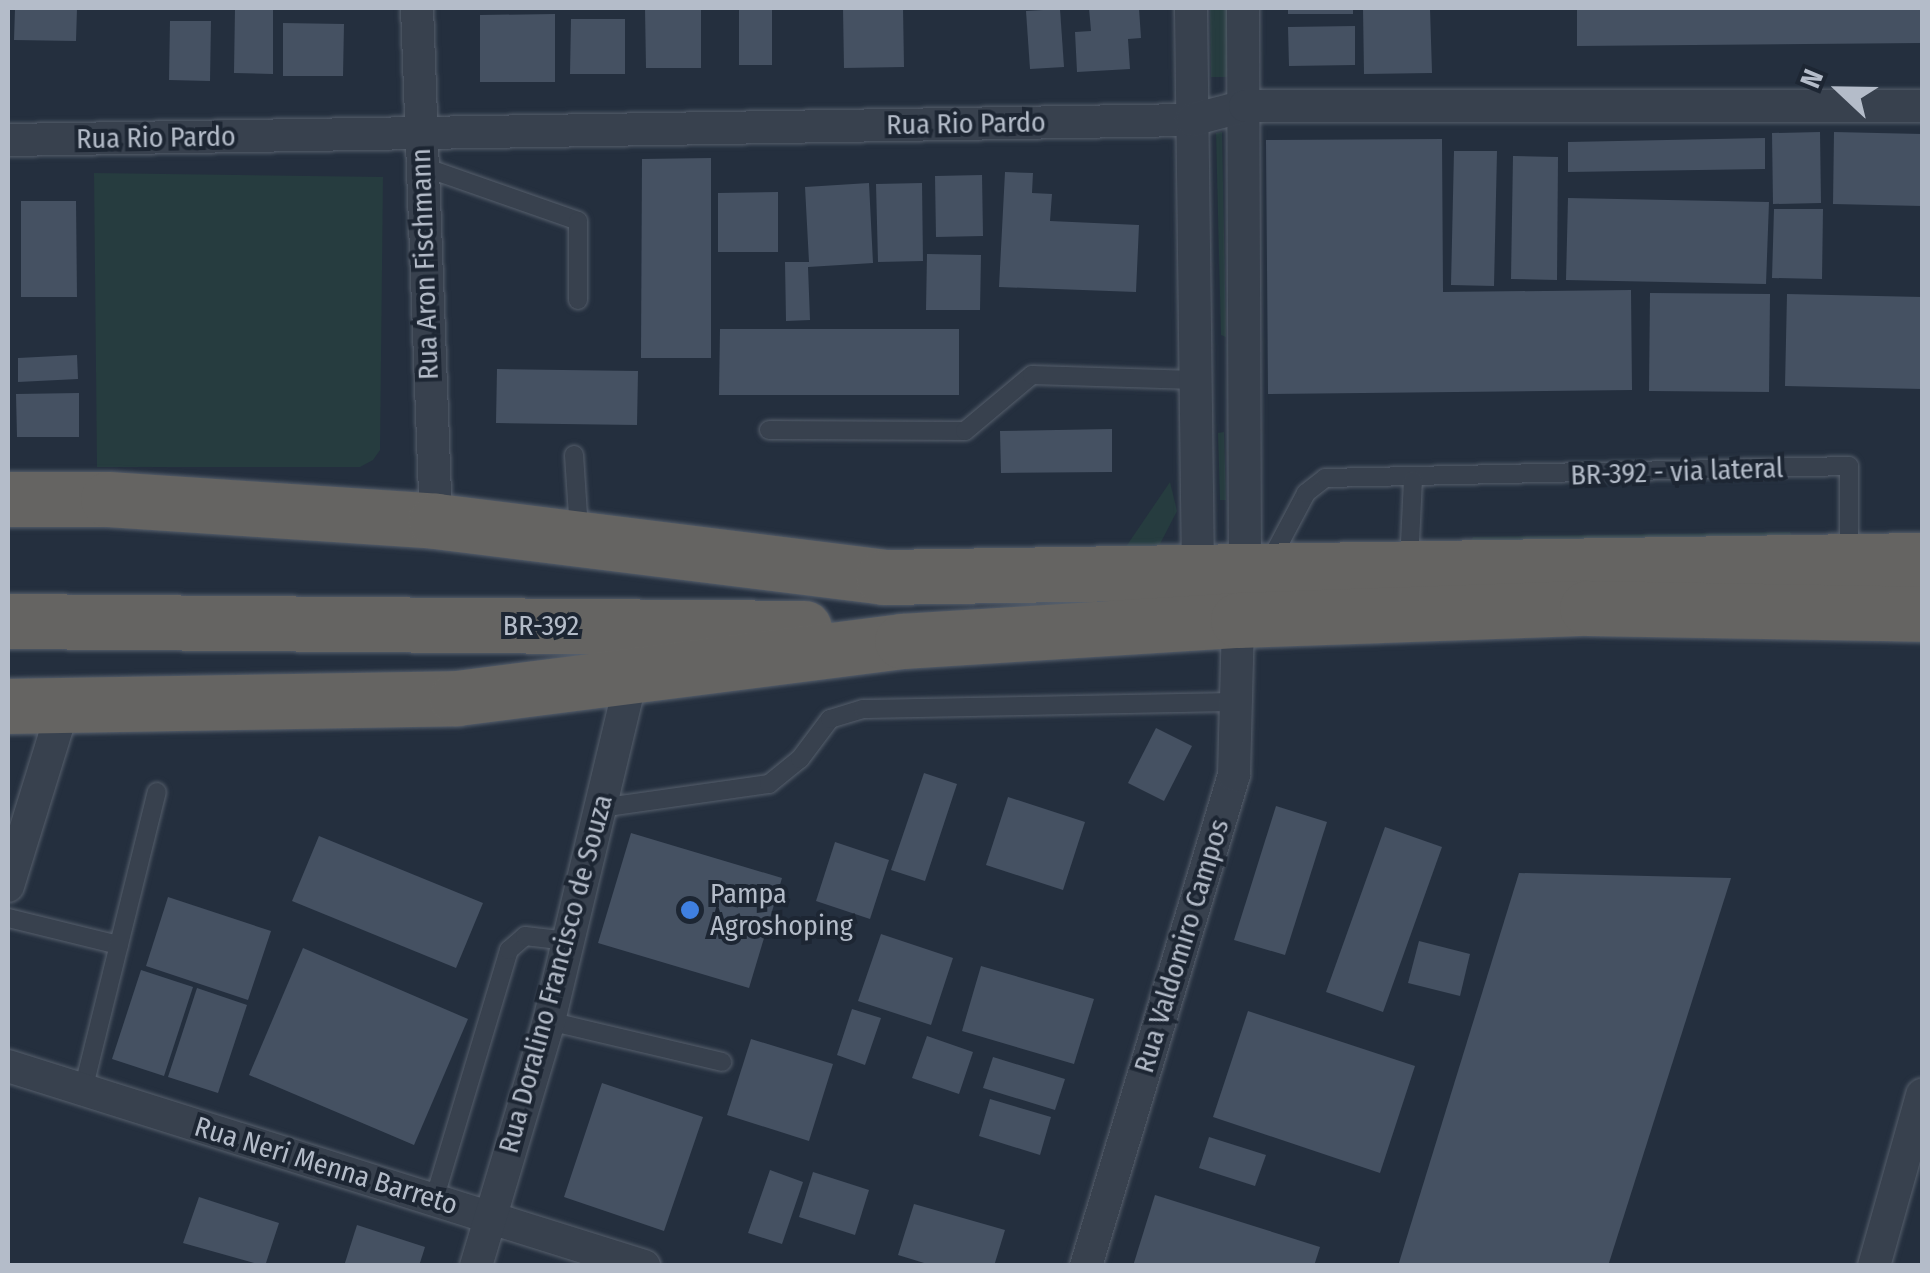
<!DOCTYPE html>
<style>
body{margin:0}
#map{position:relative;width:1930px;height:1273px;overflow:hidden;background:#242f3e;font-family:"Fira Sans Condensed",sans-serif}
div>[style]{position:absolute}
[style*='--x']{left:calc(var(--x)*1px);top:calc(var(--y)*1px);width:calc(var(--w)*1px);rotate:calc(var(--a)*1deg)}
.green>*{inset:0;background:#263c3f}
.building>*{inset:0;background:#455162}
.roads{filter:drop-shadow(0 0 2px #565f6c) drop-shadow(0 0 2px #565f6c)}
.service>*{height:18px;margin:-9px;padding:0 9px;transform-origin:9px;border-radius:9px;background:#38414e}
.minor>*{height:32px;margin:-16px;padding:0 16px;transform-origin:16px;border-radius:16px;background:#38414e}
.trunk>*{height:55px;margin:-27.5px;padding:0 27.5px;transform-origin:27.5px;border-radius:27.5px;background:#656462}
.dots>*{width:28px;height:28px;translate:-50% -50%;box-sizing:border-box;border:5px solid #1d2633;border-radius:50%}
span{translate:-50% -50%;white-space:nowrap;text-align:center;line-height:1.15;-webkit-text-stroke:8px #1d2633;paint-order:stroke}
.street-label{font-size:28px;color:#b4bcc9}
.poi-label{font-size:28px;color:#b4bcc9}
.left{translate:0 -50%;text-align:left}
.frame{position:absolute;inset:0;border:10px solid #b4bcc9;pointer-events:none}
.north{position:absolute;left:1790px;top:40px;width:100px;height:100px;-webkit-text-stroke:8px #1d2633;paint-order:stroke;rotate:292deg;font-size:28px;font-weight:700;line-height:40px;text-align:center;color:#b4bcc9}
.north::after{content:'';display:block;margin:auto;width:35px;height:45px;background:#b4bcc9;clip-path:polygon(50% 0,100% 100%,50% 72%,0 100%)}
</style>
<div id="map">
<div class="green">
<i style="clip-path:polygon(1210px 8px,1227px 8px,1228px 77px,1211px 77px)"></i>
<i style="clip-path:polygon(1222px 132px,1226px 337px,1221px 335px,1216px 133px)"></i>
<i style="clip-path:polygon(94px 173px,383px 177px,380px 450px,373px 460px,360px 467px,97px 467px)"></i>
<i style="clip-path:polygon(1224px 432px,1226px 500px,1220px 500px,1218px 433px)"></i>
<i style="clip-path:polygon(1170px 482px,1177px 511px,1160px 544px,1144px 557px,1121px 554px)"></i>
<i style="clip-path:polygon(1790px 532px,1795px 541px,1466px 549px,1473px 537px)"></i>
</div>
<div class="building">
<i style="clip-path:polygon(15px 8px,77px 8px,76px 41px,14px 40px)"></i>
<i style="clip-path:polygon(235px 8px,273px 8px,273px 74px,234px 73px)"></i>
<i style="clip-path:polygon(645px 8px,701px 8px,701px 68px,646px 68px)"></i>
<i style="clip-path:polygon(739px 8px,772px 8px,772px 65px,739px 65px)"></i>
<i style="clip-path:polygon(843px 8px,903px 8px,904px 67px,844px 68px)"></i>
<i style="clip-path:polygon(1089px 8px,1139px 8px,1141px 38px,1128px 39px,1130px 69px,1077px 72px,1075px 32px,1091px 31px)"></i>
<i style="clip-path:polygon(1288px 8px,1353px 8px,1353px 14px,1288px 14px)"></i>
<i style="clip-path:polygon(1363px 8px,1430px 8px,1432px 73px,1364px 74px)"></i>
<i style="clip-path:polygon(1577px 8px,1922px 8px,1922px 43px,1577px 46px)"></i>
<i style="clip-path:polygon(1060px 9px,1064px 67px,1030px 69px,1026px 11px)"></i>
<i style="clip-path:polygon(555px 14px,555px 82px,480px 82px,480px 15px)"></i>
<i style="clip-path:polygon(571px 19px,625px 19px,625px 74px,570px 74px)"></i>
<i style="clip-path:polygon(170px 21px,211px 21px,210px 81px,169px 80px)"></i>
<i style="clip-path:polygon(283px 23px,344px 24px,343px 76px,283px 76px)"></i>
<i style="clip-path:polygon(1355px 26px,1355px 65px,1289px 66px,1288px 27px)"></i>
<i style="clip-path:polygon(1820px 132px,1821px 203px,1773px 204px,1772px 133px)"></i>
<i style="clip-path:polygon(1834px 132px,1922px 134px,1922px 206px,1833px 204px)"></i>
<i style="clip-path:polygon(1765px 138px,1765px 169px,1568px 172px,1568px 142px)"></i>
<i style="clip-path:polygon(1442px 139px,1443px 292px,1631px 290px,1632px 390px,1268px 394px,1266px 140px)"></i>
<i style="clip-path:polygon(1454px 151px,1497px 151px,1494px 286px,1451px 285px)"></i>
<i style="clip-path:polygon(1513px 156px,1558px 157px,1557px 280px,1511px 279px)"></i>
<i style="clip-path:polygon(711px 158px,711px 358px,641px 358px,642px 159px)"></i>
<i style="clip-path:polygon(1005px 172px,1033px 173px,1032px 193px,1052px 194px,1050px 221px,1139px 225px,1136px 292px,999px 287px)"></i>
<i style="clip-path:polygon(982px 175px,983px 236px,936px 237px,935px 176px)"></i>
<i style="clip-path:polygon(869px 183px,873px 263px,808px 267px,810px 320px,786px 321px,785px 262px,809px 262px,805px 187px)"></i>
<i style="clip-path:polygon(922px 183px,923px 261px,878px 262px,876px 184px)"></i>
<i style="clip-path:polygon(778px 192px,778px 252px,718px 252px,718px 193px)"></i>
<i style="clip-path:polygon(1568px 198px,1769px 202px,1766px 284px,1566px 280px)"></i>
<i style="clip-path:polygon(21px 201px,76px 201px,77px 297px,21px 297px)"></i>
<i style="clip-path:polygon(1774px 209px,1823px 209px,1822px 279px,1772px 278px)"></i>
<i style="clip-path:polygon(927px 254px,981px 255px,980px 310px,926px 310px)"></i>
<i style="clip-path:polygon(1650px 293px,1770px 294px,1769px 392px,1649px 391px)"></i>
<i style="clip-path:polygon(1787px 294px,1922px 297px,1922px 389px,1785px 386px)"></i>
<i style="clip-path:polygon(720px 329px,959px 329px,959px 395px,719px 395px)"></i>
<i style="clip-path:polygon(77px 355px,78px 379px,18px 382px,18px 358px)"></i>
<i style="clip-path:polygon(497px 369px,638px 371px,637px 425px,496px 423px)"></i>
<i style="clip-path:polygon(79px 393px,79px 437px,17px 437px,16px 394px)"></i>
<i style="clip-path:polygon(1112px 429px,1112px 472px,1001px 473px,1000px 431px)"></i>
<i style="clip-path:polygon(1156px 728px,1192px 746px,1164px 801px,1128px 783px)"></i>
<i style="clip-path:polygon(924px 773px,957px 784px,925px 881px,891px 870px)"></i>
<i style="clip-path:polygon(1008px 797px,1085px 822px,1063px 890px,986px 865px)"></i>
<i style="clip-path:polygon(1276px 806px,1327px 822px,1285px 955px,1234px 940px)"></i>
<i style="clip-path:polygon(1385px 827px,1442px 847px,1383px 1012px,1326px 992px)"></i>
<i style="clip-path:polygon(631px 833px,782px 878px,749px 988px,598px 943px)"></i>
<i style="clip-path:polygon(319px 836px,483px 903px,456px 968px,292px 901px)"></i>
<i style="clip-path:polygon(835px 842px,889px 860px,870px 919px,816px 901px)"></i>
<i style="clip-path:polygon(1519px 873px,1731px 878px,1608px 1266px,1398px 1266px)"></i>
<i style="clip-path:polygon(168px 897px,271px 931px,248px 1000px,146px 966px)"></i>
<i style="clip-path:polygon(881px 934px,953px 958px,931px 1025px,858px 1001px)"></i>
<i style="clip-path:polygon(1419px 941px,1470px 954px,1460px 996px,1408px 983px)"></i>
<i style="clip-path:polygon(303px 948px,468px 1019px,414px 1145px,249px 1075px)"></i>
<i style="clip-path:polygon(981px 966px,1094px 999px,1074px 1064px,962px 1031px)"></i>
<i style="clip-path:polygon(141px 970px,193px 987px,164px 1076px,112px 1059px)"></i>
<i style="clip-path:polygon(197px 988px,247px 1005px,218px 1093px,168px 1077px)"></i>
<i style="clip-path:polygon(852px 1009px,881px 1018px,865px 1065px,837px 1055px)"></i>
<i style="clip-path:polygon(1248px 1011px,1415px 1066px,1380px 1173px,1213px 1117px)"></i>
<i style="clip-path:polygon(927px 1036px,973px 1052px,959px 1094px,912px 1078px)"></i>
<i style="clip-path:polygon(751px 1039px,833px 1064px,809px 1141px,727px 1115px)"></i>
<i style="clip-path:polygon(993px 1057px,1065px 1079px,1055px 1110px,983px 1088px)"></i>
<i style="clip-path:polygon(602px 1083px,703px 1117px,664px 1231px,564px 1197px)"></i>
<i style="clip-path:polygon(990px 1099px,1051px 1117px,1040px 1155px,979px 1136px)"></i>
<i style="clip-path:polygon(1209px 1137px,1266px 1155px,1255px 1186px,1199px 1168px)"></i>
<i style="clip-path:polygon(770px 1170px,803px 1182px,782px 1244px,748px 1233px)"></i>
<i style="clip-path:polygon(813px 1172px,869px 1190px,855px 1235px,799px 1217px)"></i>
<i style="clip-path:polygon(1155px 1195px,1320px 1247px,1314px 1266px,1133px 1266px)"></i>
<i style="clip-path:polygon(199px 1197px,279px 1223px,265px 1266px,183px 1243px)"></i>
<i style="clip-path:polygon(914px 1204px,1005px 1230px,994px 1266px,934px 1266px,898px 1255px)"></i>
<i style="clip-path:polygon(357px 1225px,425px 1247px,419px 1266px,344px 1266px)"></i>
</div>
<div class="roads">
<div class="service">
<i style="--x:421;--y:166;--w:166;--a:19.3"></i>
<i style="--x:578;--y:221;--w:79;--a:90"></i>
<i style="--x:769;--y:430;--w:196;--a:0.3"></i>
<i style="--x:965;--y:431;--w:87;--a:-39.9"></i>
<i style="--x:1032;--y:375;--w:163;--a:1.8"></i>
<i style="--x:574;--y:455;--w:76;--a:86.2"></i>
<i style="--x:1269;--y:563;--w:79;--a:-62.1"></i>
<i style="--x:1306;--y:493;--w:24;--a:-38"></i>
<i style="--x:1325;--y:478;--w:524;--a:-1.31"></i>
<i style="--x:1849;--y:466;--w:91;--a:90"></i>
<i style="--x:1409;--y:564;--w:84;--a:-87.3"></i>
<i style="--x:600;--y:808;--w:171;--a:-8.1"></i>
<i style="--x:769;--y:784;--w:40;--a:-39"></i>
<i style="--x:800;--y:759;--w:50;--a:-53.1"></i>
<i style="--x:830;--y:719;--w:34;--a:-17"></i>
<i style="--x:863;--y:709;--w:373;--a:-1.1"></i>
<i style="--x:8;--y:918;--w:114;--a:13.7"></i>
<i style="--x:549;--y:1021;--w:178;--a:13.3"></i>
<i style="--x:83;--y:1090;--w:307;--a:-76.1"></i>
<i style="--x:434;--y:1200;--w:261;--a:-73.3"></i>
<i style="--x:509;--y:950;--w:21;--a:-41"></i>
<i style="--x:525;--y:936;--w:43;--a:6.6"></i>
</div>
<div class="minor">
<i style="--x:417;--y:8;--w:513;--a:87.88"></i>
<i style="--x:1191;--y:8;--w:562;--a:89.29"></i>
<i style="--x:1243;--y:8;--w:562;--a:89.8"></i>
<i style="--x:8;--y:140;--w:1184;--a:-0.97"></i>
<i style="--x:1192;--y:120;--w:55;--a:-14.8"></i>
<i style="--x:1245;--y:106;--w:677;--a:0"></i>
<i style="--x:8;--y:886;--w:189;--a:-72.8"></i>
<i style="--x:8;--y:1066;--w:667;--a:17.46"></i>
<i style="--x:476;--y:1266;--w:256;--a:-73.4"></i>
<i style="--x:549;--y:1021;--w:351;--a:-76.5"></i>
<i style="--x:1086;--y:1266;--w:513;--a:-73.23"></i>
<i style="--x:1234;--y:775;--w:155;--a:-88.5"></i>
<i style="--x:1874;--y:1266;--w:178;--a:-74.3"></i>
</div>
<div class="trunk">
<i style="--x:8;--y:499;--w:100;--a:0"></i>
<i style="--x:108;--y:499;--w:329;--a:3.8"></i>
<i style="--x:436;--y:521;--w:450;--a:7.1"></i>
<i style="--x:883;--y:577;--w:1039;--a:-0.94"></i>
<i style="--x:8;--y:621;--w:796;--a:0.5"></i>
<i style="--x:8;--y:706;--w:449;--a:-1"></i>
<i style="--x:457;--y:698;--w:449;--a:-7.3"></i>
<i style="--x:902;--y:641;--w:337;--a:-3.6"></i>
<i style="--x:1238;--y:620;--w:349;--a:-2"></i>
<i style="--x:1587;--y:608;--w:335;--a:1"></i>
</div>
</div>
<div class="dots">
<i style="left:690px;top:910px;background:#3f7fe0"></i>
</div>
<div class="street-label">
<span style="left:966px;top:124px;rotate:-1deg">Rua Rio Pardo</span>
<span style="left:156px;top:138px;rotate:-1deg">Rua Rio Pardo</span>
<span style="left:425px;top:264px;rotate:-92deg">Rua Aron Fischmann</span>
<span style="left:1677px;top:472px;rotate:-2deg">BR-392 - via lateral</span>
<span style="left:541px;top:626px">BR-392</span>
<span style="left:1182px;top:946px;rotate:-73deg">Rua Valdomiro Campos</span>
<span style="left:556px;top:974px;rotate:-75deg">Rua Doralino Francisco de Souza</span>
<span style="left:326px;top:1166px;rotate:17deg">Rua Neri Menna Barreto</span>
</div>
<div class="poi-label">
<span class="left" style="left:710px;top:910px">Pampa<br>Agroshoping</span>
</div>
<div class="frame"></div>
<div class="north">N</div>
</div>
